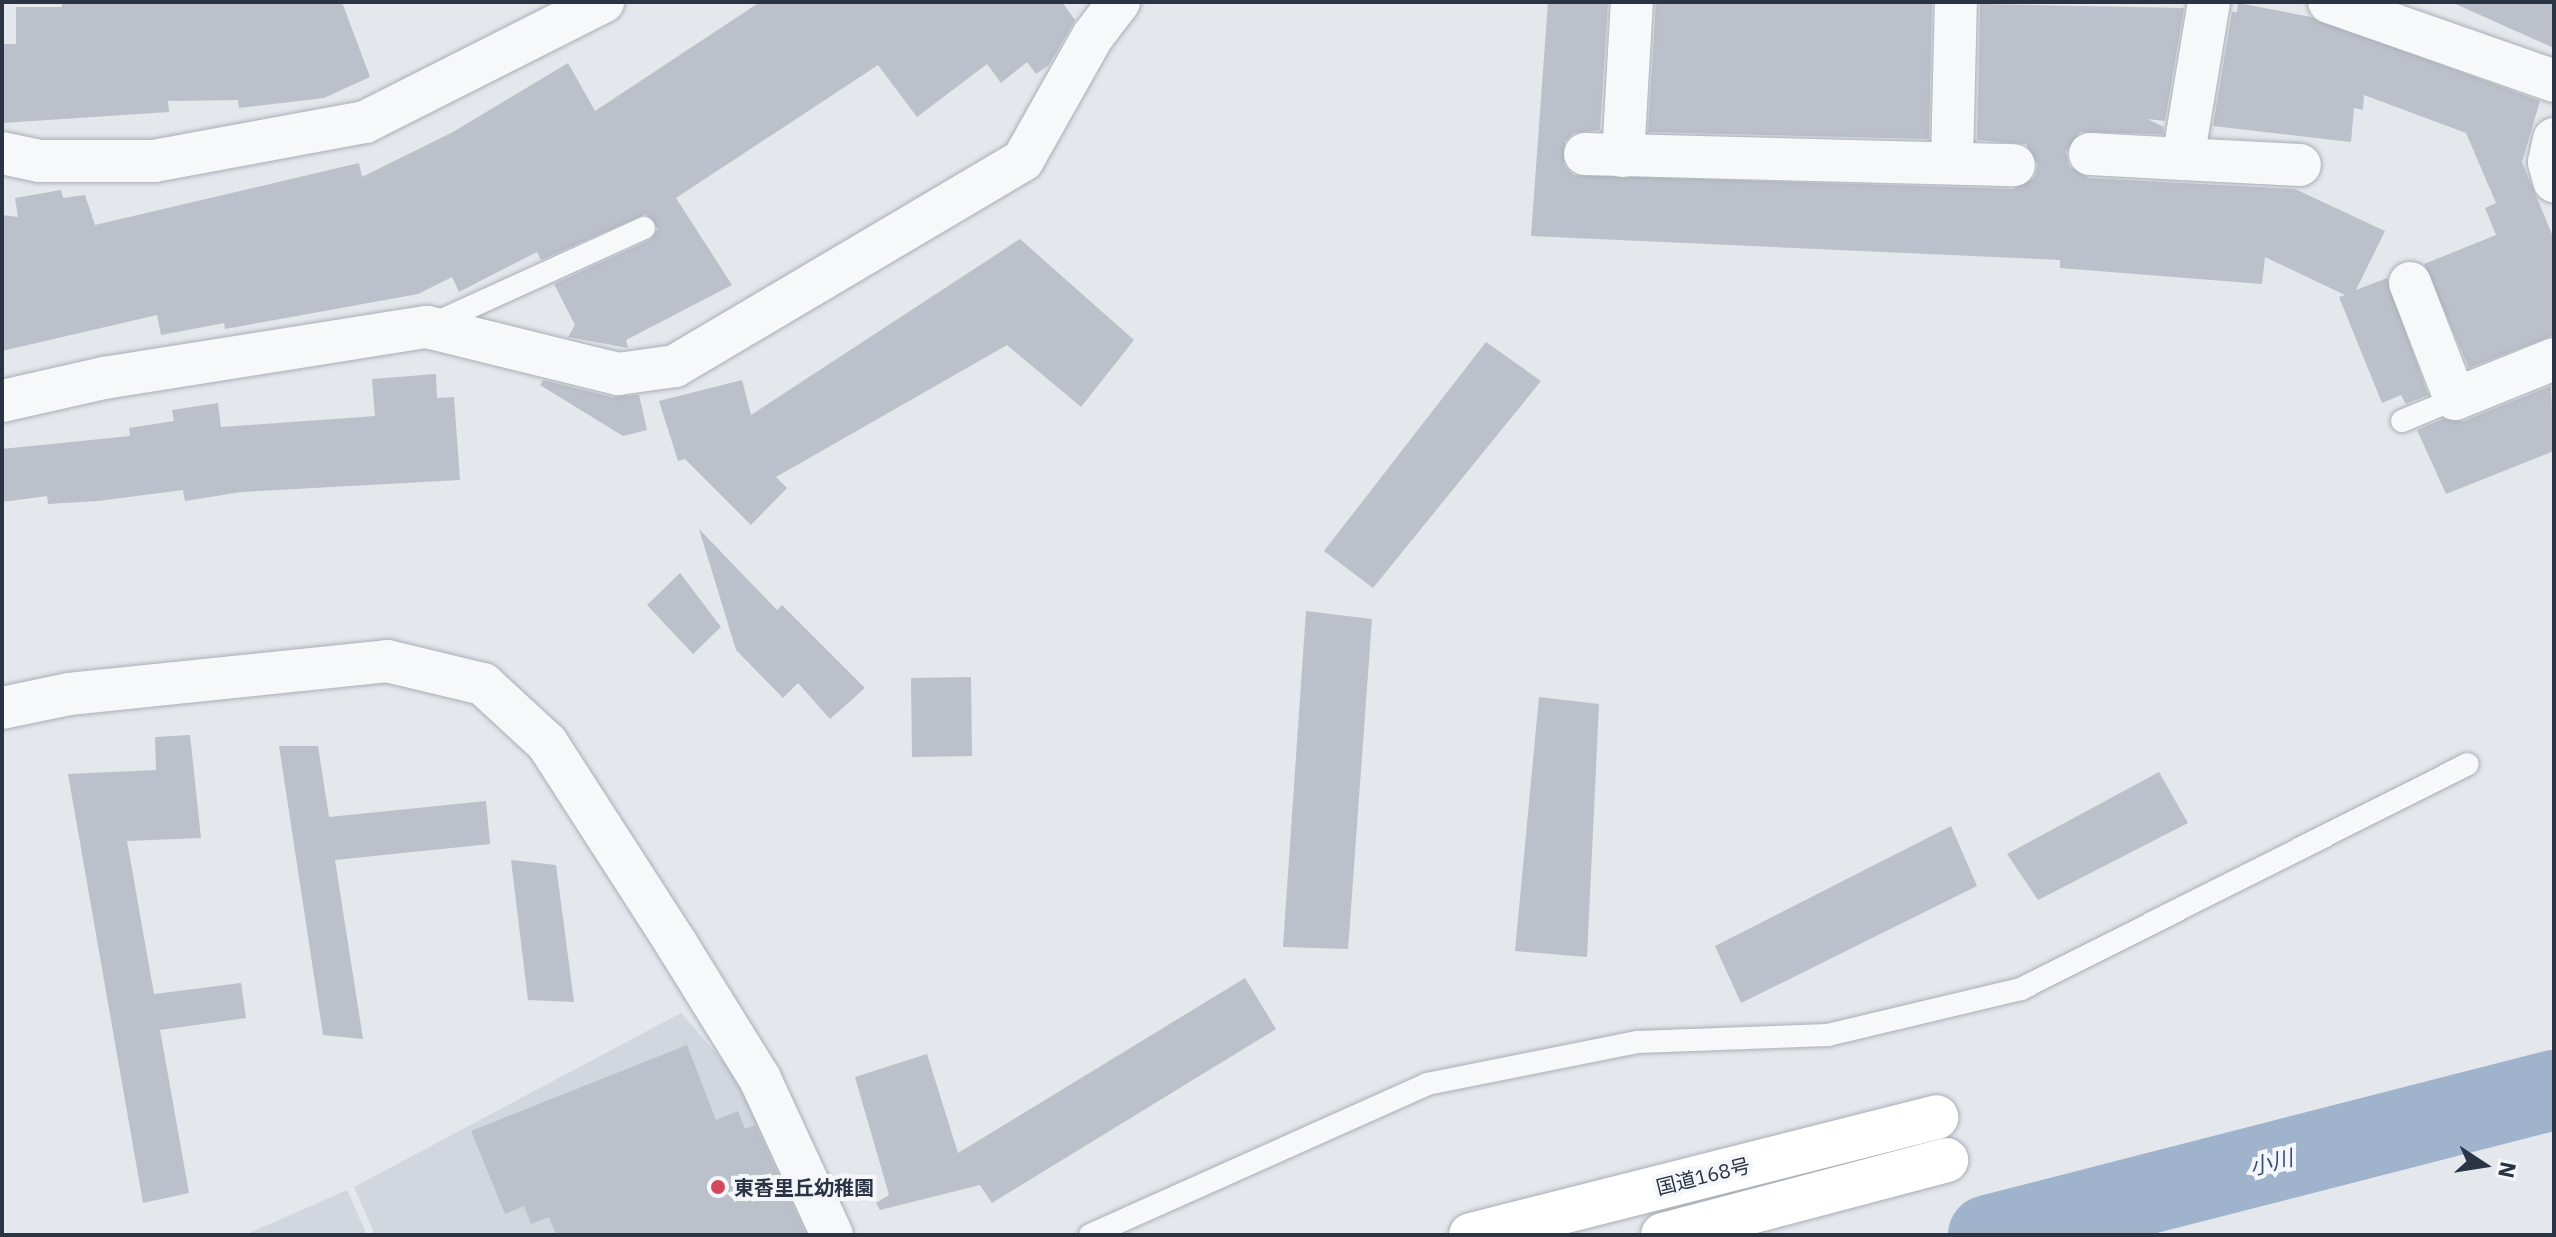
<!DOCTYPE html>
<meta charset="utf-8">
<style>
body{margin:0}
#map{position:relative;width:2556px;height:1237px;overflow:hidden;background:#e4e7ec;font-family:"IBM Plex Sans","Noto Sans JP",sans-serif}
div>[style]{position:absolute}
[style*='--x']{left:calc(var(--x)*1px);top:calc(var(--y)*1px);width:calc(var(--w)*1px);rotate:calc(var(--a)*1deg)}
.built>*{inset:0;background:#d2d6de}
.river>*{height:80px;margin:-40px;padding:0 40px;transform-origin:40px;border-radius:40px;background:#9fb4cc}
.building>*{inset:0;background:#bbc0ca}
.roads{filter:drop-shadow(0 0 2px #a9aeb7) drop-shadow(0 0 2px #a9aeb7)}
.lane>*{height:22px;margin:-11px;padding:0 11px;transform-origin:11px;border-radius:11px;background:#f7f8fa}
.street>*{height:42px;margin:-21px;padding:0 21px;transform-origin:21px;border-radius:21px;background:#f7f8fa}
.highway>*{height:44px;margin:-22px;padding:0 22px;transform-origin:22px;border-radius:22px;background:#fff}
.dots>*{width:22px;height:22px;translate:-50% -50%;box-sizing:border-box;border:4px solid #f4f6f9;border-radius:50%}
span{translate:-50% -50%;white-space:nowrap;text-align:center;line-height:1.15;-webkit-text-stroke:8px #f4f6f9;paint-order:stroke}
.street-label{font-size:20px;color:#2b3445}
.poi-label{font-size:20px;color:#2b3445;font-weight:700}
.left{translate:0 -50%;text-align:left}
.water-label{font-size:22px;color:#34527a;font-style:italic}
.frame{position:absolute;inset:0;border:4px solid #2b3445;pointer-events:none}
.north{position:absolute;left:2444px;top:1125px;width:80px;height:80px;-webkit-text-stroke:6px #f4f6f9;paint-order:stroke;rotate:102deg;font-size:22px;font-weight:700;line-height:32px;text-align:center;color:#2b3445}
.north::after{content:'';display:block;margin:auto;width:28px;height:36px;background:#2b3445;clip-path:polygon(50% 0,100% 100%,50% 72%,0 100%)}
</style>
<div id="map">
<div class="built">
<i style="clip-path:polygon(681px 1013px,765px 1109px,819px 1235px,375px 1235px,354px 1187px)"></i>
<i style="clip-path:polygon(347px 1190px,367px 1235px,245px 1235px)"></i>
</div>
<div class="river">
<i style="--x:1988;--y:1235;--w:584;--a:-14.37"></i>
</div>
<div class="building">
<i style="clip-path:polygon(62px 2px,342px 2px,370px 77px,324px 98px,239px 108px,238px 100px,168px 101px,169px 112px,2px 123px,2px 44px,16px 44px,16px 7px,62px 7px)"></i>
<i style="clip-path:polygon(760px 2px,1062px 2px,1075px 20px,1049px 65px,1036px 74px,1027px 62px,1001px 83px,987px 64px,917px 117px,878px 65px,676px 198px,732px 285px,626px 340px,628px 348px,568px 337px,575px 325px,554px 284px,650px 240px,658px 229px,646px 214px,541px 260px,537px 252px,459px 292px,452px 277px,418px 294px,225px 329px,224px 323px,161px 335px,157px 315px,2px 351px,2px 215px,18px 217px,15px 198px,61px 190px,63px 198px,85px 195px,95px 225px,359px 163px,362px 177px,453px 132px,568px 63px,595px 111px)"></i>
<i style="clip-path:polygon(1548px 2px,1608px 2px,1600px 130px,1574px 133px,1565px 141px,1564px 165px,1573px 175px,2013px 189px,2034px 178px,2038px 165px,2026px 144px,1977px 140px,1980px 4px,2184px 8px,2165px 121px,2147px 119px,2164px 127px,2163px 134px,2080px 132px,2066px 152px,2069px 166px,2089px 178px,2295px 189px,2385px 231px,2356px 290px,2387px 278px,2428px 395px,2406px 404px,2401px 395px,2382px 403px,2339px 297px,2345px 295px,2265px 257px,2262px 284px,2060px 268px,2060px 260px,1531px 236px)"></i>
<i style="clip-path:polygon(1656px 2px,1932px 2px,1929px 139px,1648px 132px)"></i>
<i style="clip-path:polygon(2451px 2px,2554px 2px,2554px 48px)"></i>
<i style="clip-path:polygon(2238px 3px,2311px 17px,2540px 101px,2522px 162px,2554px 239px,2554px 335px,2469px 368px,2424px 264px,2496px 235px,2485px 208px,2496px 203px,2466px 133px,2364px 95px,2363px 110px,2354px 108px,2351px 142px,2213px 126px,2232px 12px,2237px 12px)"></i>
<i style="clip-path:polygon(1020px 239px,1134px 340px,1081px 407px,1007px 345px,776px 477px,787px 488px,751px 525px,685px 459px,678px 461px,659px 401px,742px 380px,751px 415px)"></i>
<i style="clip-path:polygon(1486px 342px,1541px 381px,1373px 588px,1324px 551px)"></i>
<i style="clip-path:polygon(436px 374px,437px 398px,454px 397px,460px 480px,241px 492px,185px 501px,183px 490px,98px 501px,48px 504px,47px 496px,2px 502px,2px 449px,130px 436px,129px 428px,174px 421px,172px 410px,218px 403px,221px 427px,375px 416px,372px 379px)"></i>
<i style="clip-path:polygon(543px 380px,612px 397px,639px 395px,647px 430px,623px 436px,540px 385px)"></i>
<i style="clip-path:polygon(2551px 386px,2554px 451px,2446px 494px,2417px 430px,2443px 419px,2464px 421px)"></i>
<i style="clip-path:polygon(699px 529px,777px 610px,782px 605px,865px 688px,830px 719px,798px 683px,783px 698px,736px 650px)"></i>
<i style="clip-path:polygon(680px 573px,721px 627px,693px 654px,647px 605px)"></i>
<i style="clip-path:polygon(1306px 611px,1372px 619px,1348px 949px,1283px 947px)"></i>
<i style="clip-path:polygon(971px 677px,972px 756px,912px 757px,911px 678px)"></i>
<i style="clip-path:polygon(1539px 697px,1599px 704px,1587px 957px,1515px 951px)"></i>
<i style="clip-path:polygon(190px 735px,201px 838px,127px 841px,154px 994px,241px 983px,246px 1018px,160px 1030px,189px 1193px,143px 1203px,68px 774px,156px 770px,155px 737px)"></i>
<i style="clip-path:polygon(279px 746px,318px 746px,329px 817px,486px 801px,490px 844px,335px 860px,363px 1039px,323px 1035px)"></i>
<i style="clip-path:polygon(2159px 772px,2188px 823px,2038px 900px,2007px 854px)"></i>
<i style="clip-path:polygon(1951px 826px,1977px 886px,1741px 1003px,1715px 946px)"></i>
<i style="clip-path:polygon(511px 860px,556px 865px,574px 1002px,528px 1000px)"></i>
<i style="clip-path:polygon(1245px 978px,1276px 1029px,992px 1203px,980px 1185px,880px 1210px,876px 1203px,889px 1195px,855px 1077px,927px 1054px,958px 1153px)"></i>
<i style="clip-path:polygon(687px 1045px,716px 1120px,738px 1111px,745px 1129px,755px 1125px,806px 1235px,556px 1235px,549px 1217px,531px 1224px,524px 1206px,505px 1214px,471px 1131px)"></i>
</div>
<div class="roads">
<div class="lane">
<i style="--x:431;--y:325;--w:234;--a:-24.5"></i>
<i style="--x:2402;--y:421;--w:57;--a:-22.5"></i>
<i style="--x:1090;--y:1235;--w:369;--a:-24.1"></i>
<i style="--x:1427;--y:1084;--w:215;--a:-11.3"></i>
<i style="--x:1638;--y:1042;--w:190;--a:-2.1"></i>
<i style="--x:1828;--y:1035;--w:198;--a:-13.4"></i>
<i style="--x:2021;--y:989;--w:500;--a:-26.72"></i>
</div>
<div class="street">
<i style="--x:2209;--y:2;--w:159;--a:99.4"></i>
<i style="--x:2183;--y:159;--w:117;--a:2.9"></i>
<i style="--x:2329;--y:2;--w:238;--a:19.3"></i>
<i style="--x:2554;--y:139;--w:24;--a:102"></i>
<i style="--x:2549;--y:162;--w:20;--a:75"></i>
<i style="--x:2;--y:153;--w:39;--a:12"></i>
<i style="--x:40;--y:161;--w:114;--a:0"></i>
<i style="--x:154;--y:161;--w:215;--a:-10.5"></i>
<i style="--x:365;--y:122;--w:267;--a:-26.8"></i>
<i style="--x:1585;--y:154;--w:429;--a:1.5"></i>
<i style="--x:2090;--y:154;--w:93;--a:3.1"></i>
<i style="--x:1623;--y:156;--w:154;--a:-86.7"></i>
<i style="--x:1952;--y:161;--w:159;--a:-88.6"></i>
<i style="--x:2410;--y:283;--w:124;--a:68.8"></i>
<i style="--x:2455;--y:399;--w:107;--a:-22"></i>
<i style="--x:2;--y:401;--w:105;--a:-12.7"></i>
<i style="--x:104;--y:378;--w:327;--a:-9"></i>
<i style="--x:427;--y:327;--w:197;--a:13.8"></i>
<i style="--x:618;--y:374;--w:58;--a:-8"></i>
<i style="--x:675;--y:366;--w:404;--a:-30.6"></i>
<i style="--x:1023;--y:160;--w:142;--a:-60.6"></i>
<i style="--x:1093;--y:36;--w:43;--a:-52.6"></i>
<i style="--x:2;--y:708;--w:68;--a:-11.8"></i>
<i style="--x:69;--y:694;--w:320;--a:-5.9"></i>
<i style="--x:387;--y:661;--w:99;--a:13.5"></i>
<i style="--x:483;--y:684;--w:87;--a:42.7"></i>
<i style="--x:547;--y:743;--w:240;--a:57.2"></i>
<i style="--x:677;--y:945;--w:158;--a:58.2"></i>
<i style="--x:760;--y:1079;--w:172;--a:65.2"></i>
</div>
<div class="highway">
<i style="--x:1471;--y:1235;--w:480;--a:-14.2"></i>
<i style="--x:1663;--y:1235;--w:293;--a:-14.8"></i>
</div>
</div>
<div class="dots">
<i style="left:718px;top:1187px;background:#d1495b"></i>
</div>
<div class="street-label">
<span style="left:1703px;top:1176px;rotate:-14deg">国道168号</span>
</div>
<div class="poi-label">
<span class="left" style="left:734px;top:1187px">東香里丘幼稚園</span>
</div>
<div class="water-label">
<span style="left:2271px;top:1162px;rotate:-14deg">小川</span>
</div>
<div class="frame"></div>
<div class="north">N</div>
</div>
